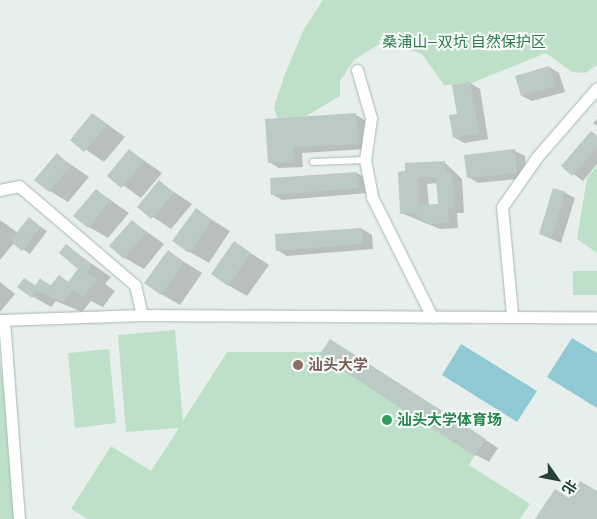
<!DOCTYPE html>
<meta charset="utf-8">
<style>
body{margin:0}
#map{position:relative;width:597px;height:519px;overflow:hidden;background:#e6efeb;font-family:Barlow,"Noto Sans SC",sans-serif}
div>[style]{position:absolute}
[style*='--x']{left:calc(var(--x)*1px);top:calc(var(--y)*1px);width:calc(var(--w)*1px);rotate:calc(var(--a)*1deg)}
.green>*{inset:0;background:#bfe0c8}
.water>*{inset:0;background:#8ec9d4}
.shadow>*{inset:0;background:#0003}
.building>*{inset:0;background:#bbcac4}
.roads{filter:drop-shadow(0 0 1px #a8b8b2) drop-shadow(0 0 1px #a8b8b2)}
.lane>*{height:5.5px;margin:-2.75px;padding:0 2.75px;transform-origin:2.75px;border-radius:2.75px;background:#fff}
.street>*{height:11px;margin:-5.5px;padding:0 5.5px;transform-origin:5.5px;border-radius:5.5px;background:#fff}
.dots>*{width:14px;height:14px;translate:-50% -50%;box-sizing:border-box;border:2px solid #f7fbf9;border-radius:50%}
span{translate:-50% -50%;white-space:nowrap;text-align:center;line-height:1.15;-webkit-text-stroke:4px #f7fbf9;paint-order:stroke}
.park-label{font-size:15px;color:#2d7a4b}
.education-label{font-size:15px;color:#785e54;font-weight:700}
.left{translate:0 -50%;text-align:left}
.leisure-label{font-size:15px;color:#27864d;font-weight:700}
.north{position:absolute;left:532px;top:454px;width:50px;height:50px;-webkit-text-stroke:4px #f7fbf9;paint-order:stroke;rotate:123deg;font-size:14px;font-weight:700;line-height:20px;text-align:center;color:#24423a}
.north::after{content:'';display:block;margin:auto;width:18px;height:22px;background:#24423a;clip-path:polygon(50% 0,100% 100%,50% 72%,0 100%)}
</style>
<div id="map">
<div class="green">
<i style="clip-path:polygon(323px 0,597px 0,597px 65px,585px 73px,572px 72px,546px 53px,467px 85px,444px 85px,422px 54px,384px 41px,354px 60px,340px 81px,340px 96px,306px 116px,278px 121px,274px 107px,285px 74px,304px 29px)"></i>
<i style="clip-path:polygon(597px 166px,597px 253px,577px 239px,587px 178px)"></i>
<i style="clip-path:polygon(573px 271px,597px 271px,597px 295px,573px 295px)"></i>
<i style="clip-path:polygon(175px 330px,183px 421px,227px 352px,328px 352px,479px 448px,469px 465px,530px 504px,520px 519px,88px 519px,71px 509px,111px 446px,151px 471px,179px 428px,126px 432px,118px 335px)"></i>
<i style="clip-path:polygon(109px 349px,116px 423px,75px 428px,68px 353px)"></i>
<i style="clip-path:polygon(0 360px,18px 507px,18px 519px,0 519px)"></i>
</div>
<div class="water">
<i style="clip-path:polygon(572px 338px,597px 353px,597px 408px,547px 377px)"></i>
<i style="clip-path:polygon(461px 344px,537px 391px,517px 422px,442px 375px)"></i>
</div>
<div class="shadow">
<i style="clip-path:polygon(549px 67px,559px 73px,565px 92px,532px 101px,522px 96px)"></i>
<i style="clip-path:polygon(470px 83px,480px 89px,488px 139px,464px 143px,454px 137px)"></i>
<i style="clip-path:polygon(93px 114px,125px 137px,104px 162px,72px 140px)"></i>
<i style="clip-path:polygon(356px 115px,366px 121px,367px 149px,302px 153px,303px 167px,279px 168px,269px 162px,266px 120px)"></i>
<i style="clip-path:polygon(597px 119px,597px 126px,593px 123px)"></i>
<i style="clip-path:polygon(597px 136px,597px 164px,583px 181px,563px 166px)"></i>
<i style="clip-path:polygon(130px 151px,162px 173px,141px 198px,109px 175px)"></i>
<i style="clip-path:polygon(515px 151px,525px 156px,527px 178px,478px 183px,468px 177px)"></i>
<i style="clip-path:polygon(57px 155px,89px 177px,68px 202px,50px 191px)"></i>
<i style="clip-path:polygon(evenodd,444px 162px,462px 179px,464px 213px,457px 213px,458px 228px,440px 229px,401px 213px,399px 173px,444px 162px,438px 183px,439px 205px,429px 206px,427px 184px,438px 183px)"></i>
<i style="clip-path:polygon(357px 173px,367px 179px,368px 193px,282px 200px,272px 194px,271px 179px)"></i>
<i style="clip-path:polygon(159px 182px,192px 204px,171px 229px,138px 207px)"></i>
<i style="clip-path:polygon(96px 190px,129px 213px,108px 238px,89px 227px)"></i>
<i style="clip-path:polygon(565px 193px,575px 198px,561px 243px,540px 234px)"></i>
<i style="clip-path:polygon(196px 210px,230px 231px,209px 263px,190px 252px)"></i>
<i style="clip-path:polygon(29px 219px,47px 231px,30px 254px,14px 243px,0 260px,0 220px,18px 233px)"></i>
<i style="clip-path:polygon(132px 221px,164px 244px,144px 269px,125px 258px)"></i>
<i style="clip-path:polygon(362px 229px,372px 235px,373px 249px,287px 256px,277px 250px)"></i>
<i style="clip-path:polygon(235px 243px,269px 265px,247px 296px,228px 285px)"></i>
<i style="clip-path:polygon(66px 246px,111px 277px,105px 284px,115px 291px,103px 307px,91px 301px,82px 312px,56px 301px,51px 307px,32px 296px,25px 279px,36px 286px,41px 280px,52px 286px,59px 277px,69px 282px,80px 269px)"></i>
<i style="clip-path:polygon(168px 252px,202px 273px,180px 305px,161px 294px)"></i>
<i style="clip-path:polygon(0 282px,15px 294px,0 312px)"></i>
<i style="clip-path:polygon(343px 348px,498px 448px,489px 462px,476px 455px)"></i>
</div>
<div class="building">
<i style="clip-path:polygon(549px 66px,555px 86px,521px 96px,515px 76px)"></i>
<i style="clip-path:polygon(470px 82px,479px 133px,453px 138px,449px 115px,457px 114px,452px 85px)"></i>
<i style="clip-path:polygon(92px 113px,107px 125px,84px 152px,70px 140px)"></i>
<i style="clip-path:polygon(356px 113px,358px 144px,293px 147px,293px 162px,268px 163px,265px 119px)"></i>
<i style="clip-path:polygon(591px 131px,597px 136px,597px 147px,572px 176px,561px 166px)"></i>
<i style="clip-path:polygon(129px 149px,144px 161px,121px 188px,107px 176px)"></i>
<i style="clip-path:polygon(515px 149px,517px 173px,467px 178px,464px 155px)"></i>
<i style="clip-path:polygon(57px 153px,71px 166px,49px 192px,34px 180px)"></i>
<i style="clip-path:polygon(evenodd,445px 161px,445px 172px,452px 172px,454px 208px,448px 208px,449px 223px,429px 224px,413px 213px,400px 214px,398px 172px,405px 171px,405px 163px,445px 161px,436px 177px,438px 204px,419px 205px,418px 178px,436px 177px)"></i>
<i style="clip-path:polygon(357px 172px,359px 188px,271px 195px,270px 178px)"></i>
<i style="clip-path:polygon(159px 180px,174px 193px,151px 219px,137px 207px)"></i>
<i style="clip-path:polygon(553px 188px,566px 192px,551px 238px,539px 234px)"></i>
<i style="clip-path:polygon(96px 189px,110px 201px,88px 228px,73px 216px)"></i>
<i style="clip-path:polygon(196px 208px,212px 220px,189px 253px,172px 241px)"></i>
<i style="clip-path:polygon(29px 217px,41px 227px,22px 251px,10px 241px)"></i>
<i style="clip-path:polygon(132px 220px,146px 232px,124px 259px,109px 246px)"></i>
<i style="clip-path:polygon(362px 228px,363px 244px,276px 251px,275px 234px)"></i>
<i style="clip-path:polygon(234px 241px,251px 253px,228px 286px,211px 274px)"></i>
<i style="clip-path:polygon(66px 244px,92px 265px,87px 272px,97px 280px,83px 297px,73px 289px,63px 302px,37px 291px,32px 298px,17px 287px,24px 278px,35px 286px,40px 278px,50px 286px,59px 275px,68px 282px,78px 269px,59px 253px)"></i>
<i style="clip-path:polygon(168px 250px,184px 262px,161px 295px,144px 283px)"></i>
<i style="clip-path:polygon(330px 339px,486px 439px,475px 456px,319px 355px)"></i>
<i style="clip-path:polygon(580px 481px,597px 491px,597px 519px,535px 519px,555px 489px,569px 498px)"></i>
</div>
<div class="roads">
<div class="lane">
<i style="--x:313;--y:162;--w:52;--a:-2.2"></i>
</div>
<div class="street">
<i style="--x:357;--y:70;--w:50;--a:73.7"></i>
<i style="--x:371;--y:118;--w:42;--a:98.1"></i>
<i style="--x:365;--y:160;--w:38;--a:79"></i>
<i style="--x:372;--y:197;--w:134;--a:63.4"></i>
<i style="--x:0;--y:190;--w:19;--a:-12"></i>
<i style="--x:19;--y:186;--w:153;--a:40.5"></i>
<i style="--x:135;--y:285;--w:31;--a:77"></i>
<i style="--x:512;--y:314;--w:107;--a:-95.3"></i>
<i style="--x:502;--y:207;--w:61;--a:-55"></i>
<i style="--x:537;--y:157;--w:91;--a:-49"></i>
<i style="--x:0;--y:320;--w:142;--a:-2"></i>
<i style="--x:142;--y:315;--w:455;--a:0.3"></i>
<i style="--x:4;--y:320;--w:200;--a:85.7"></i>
</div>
</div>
<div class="dots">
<i style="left:298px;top:365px;background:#8d6e63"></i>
<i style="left:387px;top:420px;background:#2e9e5b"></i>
</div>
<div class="park-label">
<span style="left:464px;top:42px">桑浦山—双坑 自然保护区</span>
</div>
<div class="education-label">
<span class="left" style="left:308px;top:365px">汕头大学</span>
</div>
<div class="leisure-label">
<span class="left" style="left:397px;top:420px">汕头大学体育场</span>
</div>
<div class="north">北</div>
</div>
